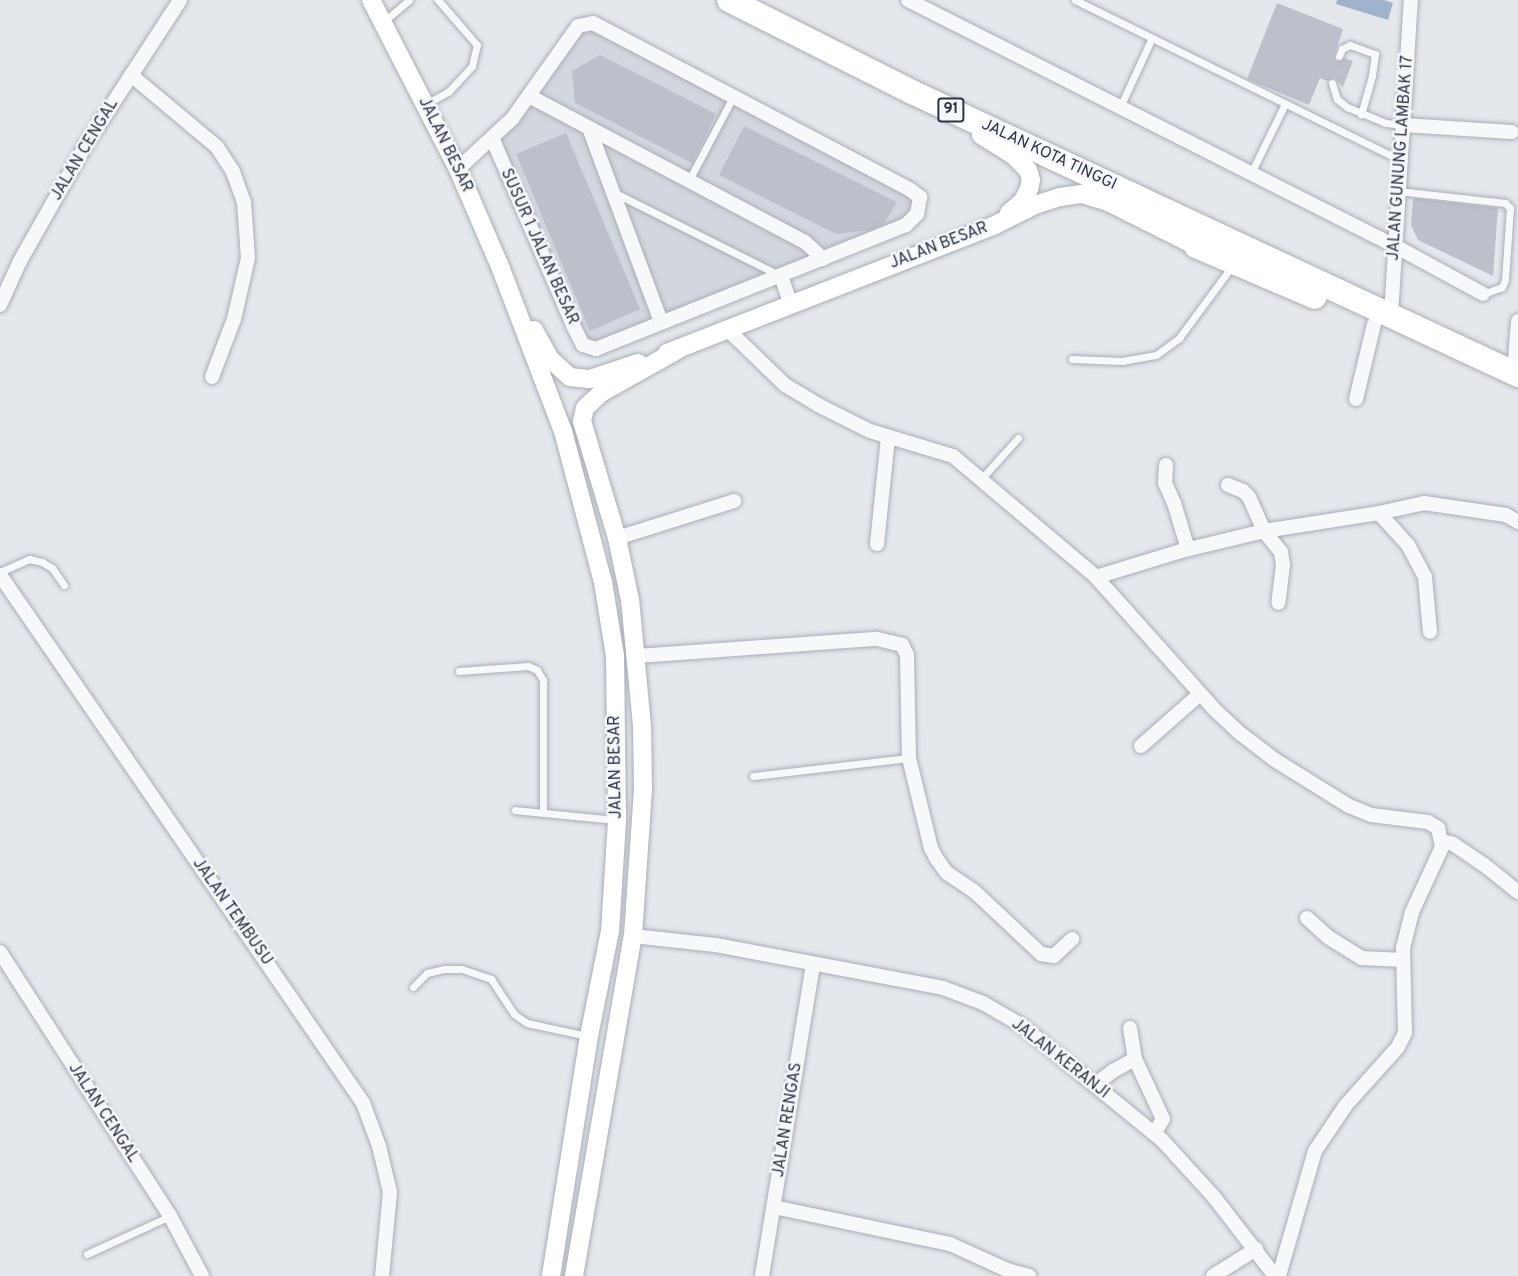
<!DOCTYPE html>
<style>
body{margin:0}
#map{position:relative;width:1518px;height:1276px;overflow:hidden;background:#e4e7ec;font-family:Overpass,sans-serif}
div>[style]{position:absolute}
[style*='--x']{left:calc(var(--x)*1px);top:calc(var(--y)*1px);width:calc(var(--w)*1px);rotate:calc(var(--a)*1deg)}
.built>*{inset:0;background:#d2d6de}
.water>*{inset:0;background:#9fb4cc}
.building>*{inset:0;background:#bbc0ca}
.roads{filter:drop-shadow(0 0 2px #a9aeb7) drop-shadow(0 0 2px #a9aeb7)}
.lane>*{height:7px;margin:-3.5px;padding:0 3.5px;transform-origin:3.5px;border-radius:3.5px;background:#f7f8fa}
.street>*{height:14px;margin:-7px;padding:0 7px;transform-origin:7px;border-radius:7px;background:#f7f8fa}
.secondary>*{height:18px;margin:-9px;padding:0 9px;transform-origin:9px;border-radius:9px;background:#fff}
.highway>*{height:24px;margin:-12px;padding:0 12px;transform-origin:12px;border-radius:12px;background:#fff}
span{translate:-50% -50%;white-space:nowrap;text-align:center;line-height:1.15;-webkit-text-stroke:5px #f4f6f9;paint-order:stroke}
.shield-label span{padding:2px 4px;background:#f4f6f9;border:2px solid;border-radius:4px;-webkit-text-stroke-width:0}
.shield-label{font-size:15px;color:#2b3445;font-weight:700}
.street-label{font-size:16px;color:#2b3445}
</style>
<div id="map">
<div class="built">
<i style="clip-path:polygon(583px 17px,596px 18px,925px 194px,911px 229px,579px 348px,485px 138px,512px 109px,573px 23px)"></i>
</div>
<div class="water">
<i style="clip-path:polygon(1337px 0,1384px 0,1393px 3px,1388px 20px,1336px 4px)"></i>
</div>
<div class="building">
<i style="clip-path:polygon(1277px 3px,1343px 29px,1334px 57px,1337px 61px,1344px 58px,1353px 61px,1343px 87px,1334px 78px,1327px 81px,1320px 78px,1309px 105px,1247px 79px)"></i>
<i style="clip-path:polygon(600px 55px,716px 114px,692px 163px,575px 103px,572px 71px)"></i>
<i style="clip-path:polygon(744px 126px,897px 202px,884px 224px,870px 230px,836px 234px,719px 175px)"></i>
<i style="clip-path:polygon(566px 133px,640px 309px,590px 331px,516px 154px)"></i>
<i style="clip-path:polygon(1413px 198px,1498px 208px,1493px 276px,1418px 240px,1411px 225px)"></i>
</div>
<div class="roads">
<div class="lane">
<i style="--x:1075;--y:0;--w:362;--a:26.2"></i>
<i style="--x:383;--y:22;--w:34;--a:-40"></i>
<i style="--x:1339;--y:56;--w:8;--a:-67"></i>
<i style="--x:1342;--y:49;--w:9;--a:-27"></i>
<i style="--x:1350;--y:45;--w:27;--a:20"></i>
<i style="--x:1375;--y:54;--w:22;--a:98"></i>
<i style="--x:1372;--y:76;--w:40;--a:106"></i>
<i style="--x:1332;--y:83;--w:17;--a:73"></i>
<i style="--x:1337;--y:99;--w:13;--a:39"></i>
<i style="--x:1347;--y:107;--w:42;--a:22.3"></i>
<i style="--x:1386;--y:123;--w:17;--a:7"></i>
<i style="--x:426;--y:104;--w:26;--a:-29"></i>
<i style="--x:449;--y:91;--w:34;--a:-47"></i>
<i style="--x:472;--y:66;--w:22;--a:-77"></i>
<i style="--x:477;--y:45;--w:60;--a:-130.9"></i>
<i style="--x:1120;--y:107;--w:74;--a:-65.2"></i>
<i style="--x:1251;--y:173;--w:77;--a:-63.8"></i>
<i style="--x:689;--y:180;--w:94;--a:-62.1"></i>
<i style="--x:1398;--y:191;--w:108;--a:6.4"></i>
<i style="--x:1505;--y:203;--w:7;--a:45"></i>
<i style="--x:1510;--y:208;--w:72;--a:94"></i>
<i style="--x:1505;--y:280;--w:8;--a:113"></i>
<i style="--x:1502;--y:287;--w:20;--a:160"></i>
<i style="--x:615;--y:193;--w:183;--a:26.6"></i>
<i style="--x:1072;--y:359;--w:50;--a:2.3"></i>
<i style="--x:1122;--y:361;--w:35;--a:-10"></i>
<i style="--x:1156;--y:355;--w:29;--a:-36"></i>
<i style="--x:1179;--y:338;--w:89;--a:-53.6"></i>
<i style="--x:982;--y:478;--w:54;--a:-48"></i>
<i style="--x:0;--y:572;--w:32;--a:-24"></i>
<i style="--x:29;--y:559;--w:13;--a:13"></i>
<i style="--x:42;--y:562;--w:12;--a:31"></i>
<i style="--x:52;--y:568;--w:21;--a:55"></i>
<i style="--x:459;--y:671;--w:69;--a:-4.1"></i>
<i style="--x:528;--y:666;--w:10;--a:24"></i>
<i style="--x:537;--y:670;--w:12;--a:59"></i>
<i style="--x:543;--y:680;--w:133;--a:90"></i>
<i style="--x:753;--y:776;--w:157;--a:-6.6"></i>
<i style="--x:515;--y:810;--w:100;--a:5.7"></i>
<i style="--x:413;--y:987;--w:20;--a:-45"></i>
<i style="--x:427;--y:973;--w:17;--a:-13"></i>
<i style="--x:444;--y:969;--w:18;--a:0"></i>
<i style="--x:462;--y:969;--w:31;--a:19"></i>
<i style="--x:491;--y:979;--w:42;--a:56.7"></i>
<i style="--x:514;--y:1014;--w:16;--a:35"></i>
<i style="--x:527;--y:1023;--w:61;--a:12.2"></i>
<i style="--x:87;--y:1254;--w:91;--a:-24.6"></i>
</div>
<div class="street">
<i style="--x:908;--y:0;--w:546;--a:26.8"></i>
<i style="--x:1395;--y:246;--w:100;--a:28.6"></i>
<i style="--x:131;--y:75;--w:112;--a:39.9"></i>
<i style="--x:217;--y:147;--w:30;--a:57"></i>
<i style="--x:233;--y:172;--w:32;--a:70"></i>
<i style="--x:244;--y:202;--w:56;--a:85.9"></i>
<i style="--x:248;--y:258;--w:63;--a:102.9"></i>
<i style="--x:234;--y:319;--w:62;--a:110.8"></i>
<i style="--x:529;--y:96;--w:312;--a:27.9"></i>
<i style="--x:805;--y:242;--w:25;--a:43"></i>
<i style="--x:1403;--y:125;--w:109;--a:3.7"></i>
<i style="--x:589;--y:128;--w:207;--a:69.6"></i>
<i style="--x:458;--y:169;--w:74;--a:-42.8"></i>
<i style="--x:512;--y:119;--w:114;--a:-54.6"></i>
<i style="--x:578;--y:26;--w:15;--a:-11"></i>
<i style="--x:593;--y:23;--w:357;--a:27.7"></i>
<i style="--x:909;--y:189;--w:14;--a:36"></i>
<i style="--x:920;--y:197;--w:17;--a:100"></i>
<i style="--x:917;--y:214;--w:16;--a:135"></i>
<i style="--x:906;--y:225;--w:334;--a:158.2"></i>
<i style="--x:596;--y:349;--w:14;--a:-163"></i>
<i style="--x:583;--y:345;--w:22;--a:-117"></i>
<i style="--x:573;--y:325;--w:204;--a:-113.4"></i>
<i style="--x:781;--y:276;--w:31;--a:71"></i>
<i style="--x:0;--y:305;--w:48;--a:-65.6"></i>
<i style="--x:20;--y:261;--w:132;--a:-60.5"></i>
<i style="--x:85;--y:146;--w:174;--a:-56.9"></i>
<i style="--x:1391;--y:315;--w:316;--a:-86.4"></i>
<i style="--x:726;--y:328;--w:82;--a:44"></i>
<i style="--x:785;--y:385;--w:39;--a:31"></i>
<i style="--x:818;--y:405;--w:58;--a:26.6"></i>
<i style="--x:870;--y:431;--w:87;--a:16.8"></i>
<i style="--x:953;--y:456;--w:187;--a:40.2"></i>
<i style="--x:1096;--y:577;--w:178;--a:48.2"></i>
<i style="--x:1215;--y:710;--w:35;--a:43"></i>
<i style="--x:1241;--y:734;--w:43;--a:37.4"></i>
<i style="--x:1275;--y:760;--w:87;--a:31.9"></i>
<i style="--x:1349;--y:806;--w:24;--a:22"></i>
<i style="--x:1371;--y:815;--w:57;--a:7"></i>
<i style="--x:1428;--y:822;--w:12;--a:31"></i>
<i style="--x:1438;--y:828;--w:19;--a:78"></i>
<i style="--x:1442;--y:847;--w:72;--a:114.8"></i>
<i style="--x:1412;--y:912;--w:36;--a:104"></i>
<i style="--x:1403;--y:947;--w:86;--a:88.7"></i>
<i style="--x:1405;--y:1033;--w:16;--a:117"></i>
<i style="--x:1398;--y:1047;--w:78;--a:131.9"></i>
<i style="--x:1346;--y:1105;--w:55;--a:124"></i>
<i style="--x:1315;--y:1151;--w:130;--a:106.1"></i>
<i style="--x:1514;--y:373;--w:52;--a:-85.6"></i>
<i style="--x:1356;--y:399;--w:77;--a:-76.5"></i>
<i style="--x:1166;--y:465;--w:18;--a:93"></i>
<i style="--x:1165;--y:483;--w:22;--a:66"></i>
<i style="--x:1174;--y:503;--w:48;--a:73.1"></i>
<i style="--x:1228;--y:485;--w:16;--a:22"></i>
<i style="--x:1243;--y:491;--w:8;--a:45"></i>
<i style="--x:1249;--y:497;--w:37;--a:66"></i>
<i style="--x:1264;--y:531;--w:27;--a:51"></i>
<i style="--x:1281;--y:552;--w:13;--a:81"></i>
<i style="--x:1283;--y:565;--w:38;--a:97"></i>
<i style="--x:1379;--y:513;--w:46;--a:-12.5"></i>
<i style="--x:1424;--y:503;--w:83;--a:8.3"></i>
<i style="--x:1506;--y:515;--w:14;--a:30"></i>
<i style="--x:617;--y:538;--w:123;--a:-17.5"></i>
<i style="--x:877;--y:544;--w:108;--a:-84.1"></i>
<i style="--x:0;--y:575;--w:641;--a:55.49"></i>
<i style="--x:363;--y:1103;--w:46;--a:69.6"></i>
<i style="--x:379;--y:1146;--w:47;--a:76.6"></i>
<i style="--x:390;--y:1192;--w:84;--a:95.4"></i>
<i style="--x:1096;--y:577;--w:89;--a:-17"></i>
<i style="--x:1181;--y:551;--w:85;--a:-13.5"></i>
<i style="--x:1264;--y:531;--w:116;--a:-8.9"></i>
<i style="--x:1379;--y:513;--w:43;--a:47.8"></i>
<i style="--x:1408;--y:545;--w:36;--a:62"></i>
<i style="--x:1425;--y:577;--w:55;--a:84.8"></i>
<i style="--x:637;--y:656;--w:241;--a:-4.1"></i>
<i style="--x:877;--y:639;--w:26;--a:13"></i>
<i style="--x:902;--y:645;--w:11;--a:63"></i>
<i style="--x:907;--y:655;--w:103;--a:88.9"></i>
<i style="--x:909;--y:758;--w:93;--a:76.3"></i>
<i style="--x:931;--y:848;--w:11;--a:63"></i>
<i style="--x:936;--y:858;--w:19;--a:54"></i>
<i style="--x:947;--y:873;--w:32;--a:34"></i>
<i style="--x:974;--y:891;--w:92;--a:43.2"></i>
<i style="--x:1041;--y:954;--w:13;--a:9"></i>
<i style="--x:1054;--y:956;--w:25;--a:-43"></i>
<i style="--x:1141;--y:746;--w:79;--a:-41.4"></i>
<i style="--x:1442;--y:841;--w:11;--a:15"></i>
<i style="--x:1453;--y:844;--w:36;--a:34"></i>
<i style="--x:1483;--y:864;--w:45;--a:38.7"></i>
<i style="--x:1307;--y:918;--w:28;--a:42"></i>
<i style="--x:1328;--y:937;--w:40;--a:32"></i>
<i style="--x:1362;--y:958;--w:41;--a:2.8"></i>
<i style="--x:633;--y:936;--w:83;--a:6.2"></i>
<i style="--x:716;--y:945;--w:231;--a:10.7"></i>
<i style="--x:943;--y:988;--w:43;--a:20.6"></i>
<i style="--x:983;--y:1003;--w:44;--a:30.1"></i>
<i style="--x:1021;--y:1025;--w:182;--a:39.2"></i>
<i style="--x:1162;--y:1140;--w:77;--a:47.6"></i>
<i style="--x:1214;--y:1197;--w:100;--a:52.3"></i>
<i style="--x:0;--y:952;--w:314;--a:57.2"></i>
<i style="--x:170;--y:1216;--w:68;--a:61.9"></i>
<i style="--x:1130;--y:1028;--w:31;--a:81"></i>
<i style="--x:1135;--y:1059;--w:66;--a:65"></i>
<i style="--x:1163;--y:1119;--w:17;--a:121"></i>
<i style="--x:1095;--y:1085;--w:23;--a:-38"></i>
<i style="--x:1113;--y:1071;--w:25;--a:-29"></i>
<i style="--x:774;--y:1207;--w:180;--a:11.9"></i>
<i style="--x:950;--y:1244;--w:63;--a:24.5"></i>
<i style="--x:1007;--y:1270;--w:23;--a:15"></i>
<i style="--x:762;--y:1276;--w:316;--a:-80.7"></i>
<i style="--x:1213;--y:1276;--w:51;--a:-32.1"></i>
</div>
<div class="secondary">
<i style="--x:371;--y:0;--w:190;--a:62.8"></i>
<i style="--x:458;--y:169;--w:109;--a:66.7"></i>
<i style="--x:501;--y:269;--w:173;--a:69.1"></i>
<i style="--x:563;--y:431;--w:156;--a:75.2"></i>
<i style="--x:603;--y:582;--w:75;--a:80.8"></i>
<i style="--x:615;--y:656;--w:165;--a:89.3"></i>
<i style="--x:617;--y:821;--w:110;--a:93.6"></i>
<i style="--x:610;--y:931;--w:107;--a:101.3"></i>
<i style="--x:589;--y:1036;--w:243;--a:99"></i>
<i style="--x:981;--y:135;--w:36;--a:32"></i>
<i style="--x:1012;--y:154;--w:23;--a:45"></i>
<i style="--x:1028;--y:170;--w:10;--a:73"></i>
<i style="--x:1031;--y:180;--w:9;--a:103"></i>
<i style="--x:1029;--y:189;--w:15;--a:118"></i>
<i style="--x:1022;--y:202;--w:17;--a:140"></i>
<i style="--x:534;--y:330;--w:33;--a:61"></i>
<i style="--x:550;--y:359;--w:27;--a:42"></i>
<i style="--x:570;--y:377;--w:20;--a:6"></i>
<i style="--x:590;--y:379;--w:51;--a:-18.4"></i>
<i style="--x:667;--y:353;--w:352;--a:-21.3"></i>
<i style="--x:995;--y:225;--w:45;--a:-26.6"></i>
<i style="--x:1035;--y:205;--w:26;--a:-18"></i>
<i style="--x:1060;--y:197;--w:22;--a:-8"></i>
<i style="--x:1082;--y:194;--w:27;--a:17"></i>
<i style="--x:1108;--y:202;--w:98;--a:26.6"></i>
<i style="--x:574;--y:1276;--w:345;--a:-80.2"></i>
<i style="--x:633;--y:936;--w:148;--a:-86.1"></i>
<i style="--x:643;--y:788;--w:62;--a:-90.9"></i>
<i style="--x:642;--y:726;--w:127;--a:-95.4"></i>
<i style="--x:630;--y:600;--w:63;--a:-101.8"></i>
<i style="--x:617;--y:538;--w:122;--a:-106.7"></i>
<i style="--x:582;--y:421;--w:13;--a:-77"></i>
<i style="--x:585;--y:408;--w:22;--a:-43"></i>
<i style="--x:601;--y:393;--w:90;--a:-29.4"></i>
</div>
<div class="highway">
<i style="--x:729;--y:0;--w:207;--a:26.7"></i>
<i style="--x:914;--y:93;--w:667;--a:25.03"></i>
<i style="--x:1196;--y:246;--w:129;--a:23.2"></i>
</div>
</div>
<div class="shield-label">
<span style="left:951px;top:110px">91</span>
</div>
<div class="street-label">
<span style="left:445px;top:145px;rotate:64deg">JALAN BESAR</span>
<span style="left:85px;top:150px;rotate:-59deg">JALAN CENGAL</span>
<span style="left:1049px;top:155px;rotate:25deg">JALAN KOTA TINGGI</span>
<span style="left:1401px;top:158px;rotate:-86deg">JALAN GUNUNG LAMBAK 17</span>
<span style="left:939px;top:246px;rotate:-21deg">JALAN BESAR</span>
<span style="left:539px;top:247px;rotate:66deg">SUSUR 1 JALAN BESAR</span>
<span style="left:616px;top:767px;rotate:-91deg">JALAN BESAR</span>
<span style="left:232px;top:912px;rotate:55deg">JALAN TEMBUSU</span>
<span style="left:1060px;top:1059px;rotate:38deg">JALAN KERANJI</span>
<span style="left:103px;top:1113px;rotate:57deg">JALAN CENGAL</span>
<span style="left:788px;top:1120px;rotate:-81deg">JALAN RENGAS</span>
</div>
</div>
